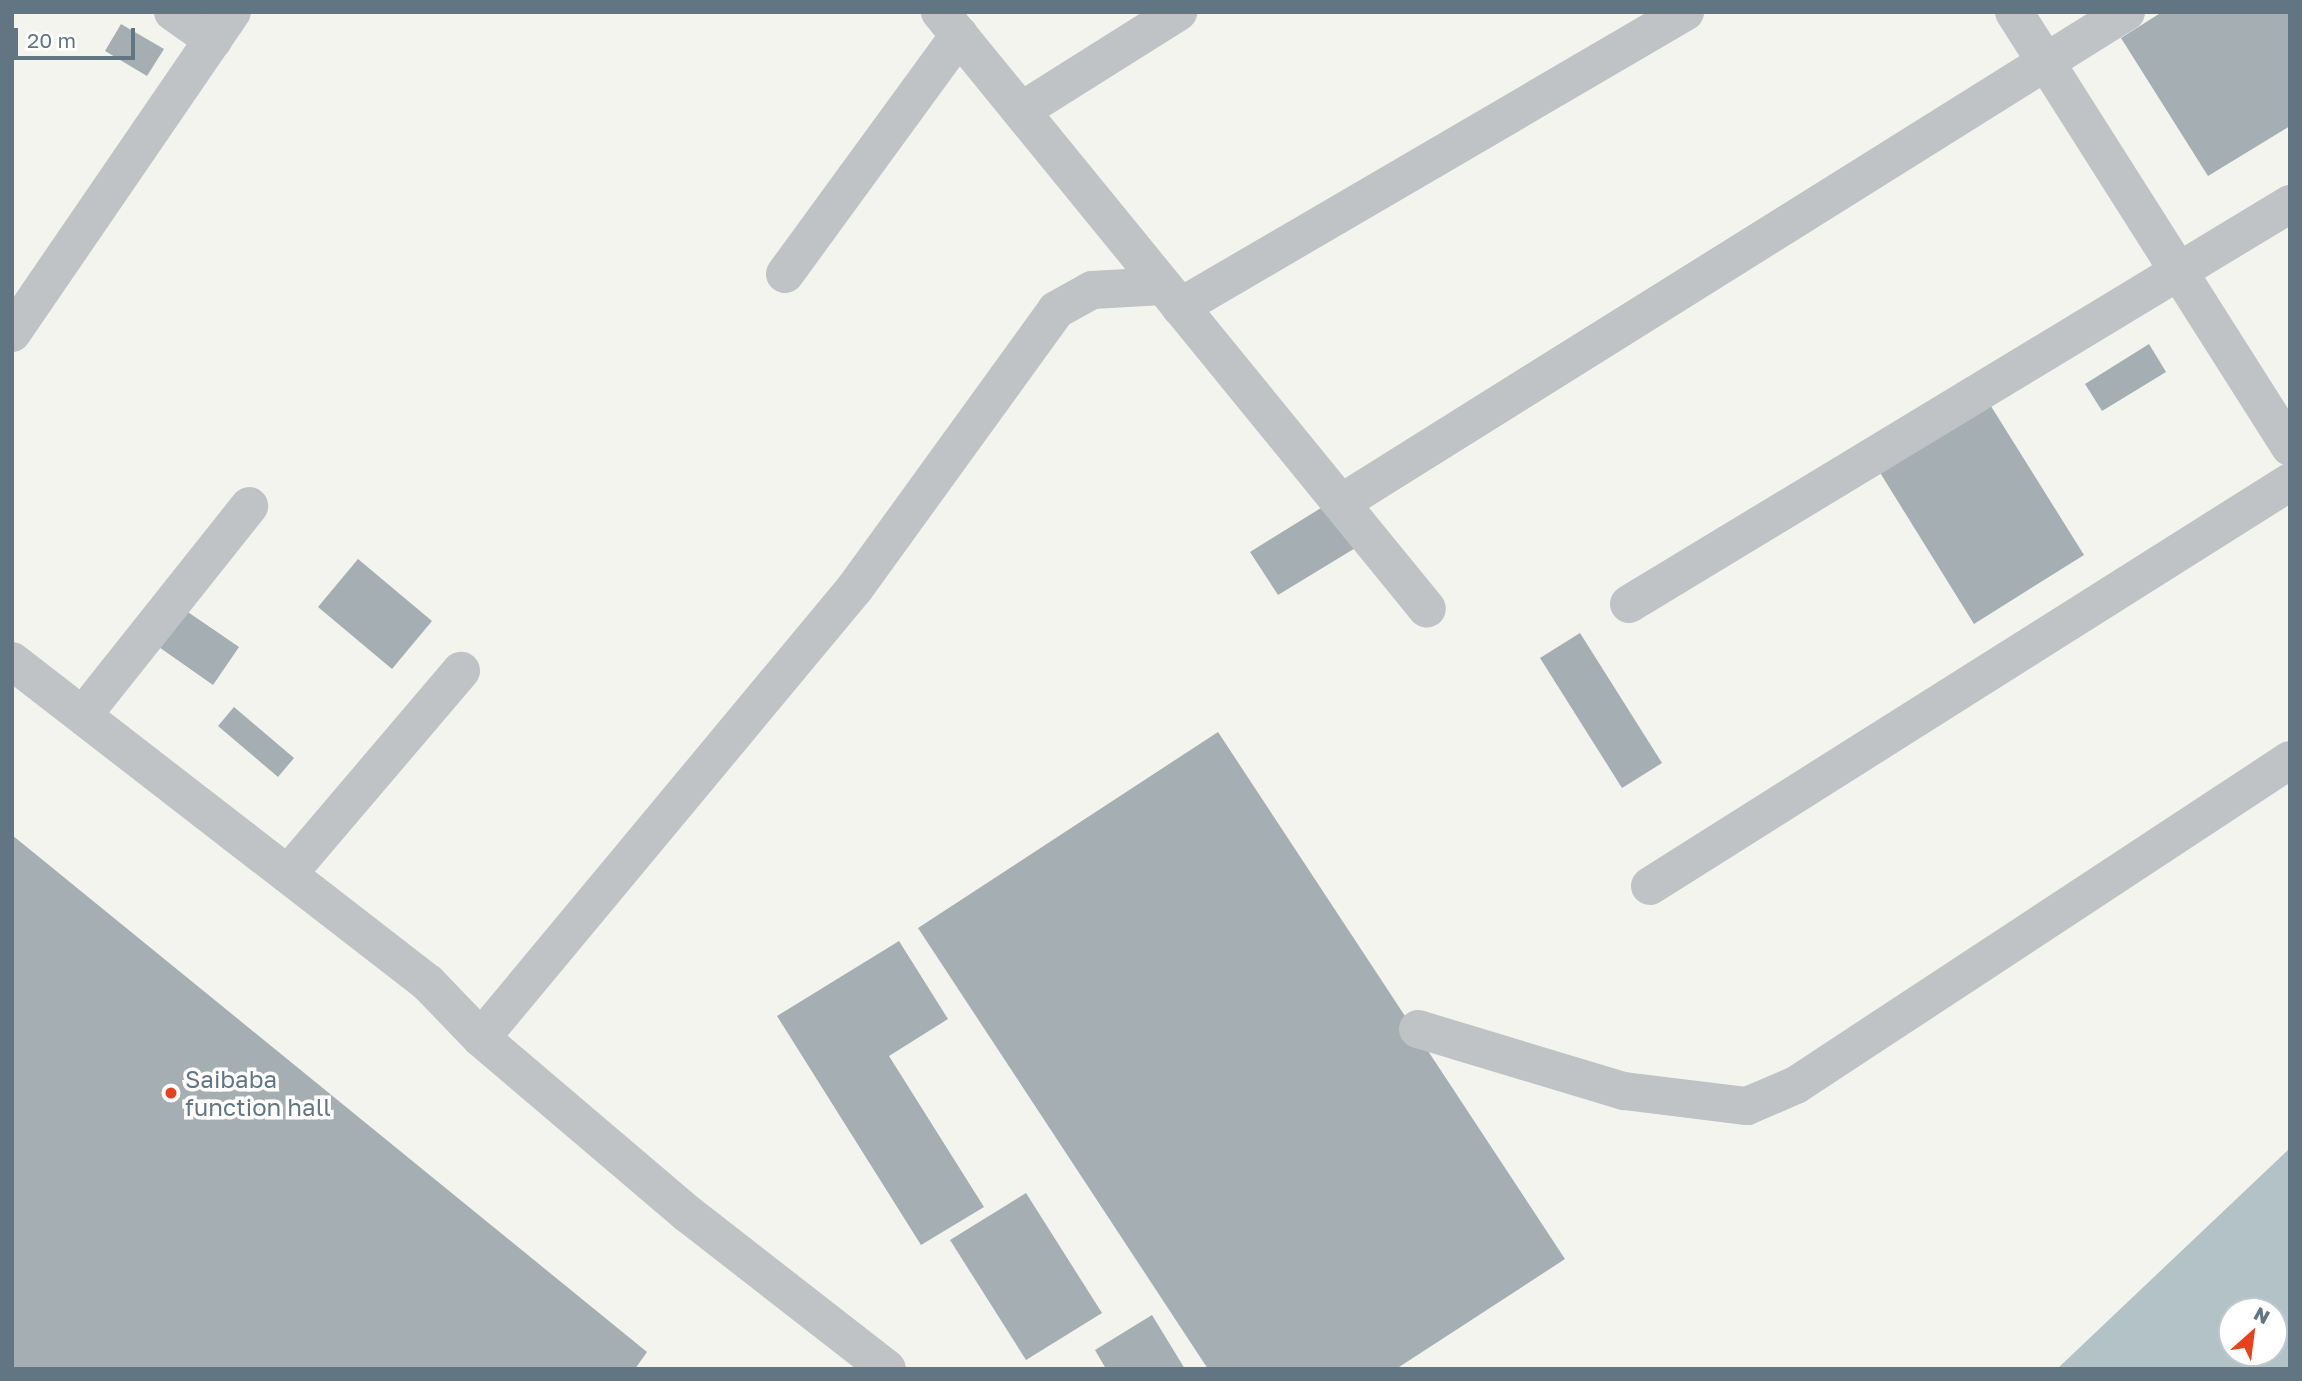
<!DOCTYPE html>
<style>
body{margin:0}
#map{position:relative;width:2302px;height:1381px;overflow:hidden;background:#f4f4ef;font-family:"Golos Text",sans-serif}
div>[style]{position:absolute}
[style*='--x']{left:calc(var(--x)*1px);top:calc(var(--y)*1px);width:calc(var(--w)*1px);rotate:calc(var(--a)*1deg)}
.water>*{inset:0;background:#b3c2c6}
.building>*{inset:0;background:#a5aeb3}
.minor>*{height:38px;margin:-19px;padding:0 19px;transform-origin:19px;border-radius:19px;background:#bfc3c6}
.dots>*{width:19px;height:19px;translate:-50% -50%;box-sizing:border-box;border:4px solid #fff;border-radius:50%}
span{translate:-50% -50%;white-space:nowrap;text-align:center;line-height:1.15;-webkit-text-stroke:7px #fff;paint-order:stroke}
.poi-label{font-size:24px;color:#627582}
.left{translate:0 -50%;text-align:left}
.frame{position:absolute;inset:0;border:14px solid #627582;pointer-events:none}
.north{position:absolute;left:2218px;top:1297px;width:70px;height:70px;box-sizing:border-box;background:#fff;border:2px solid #c0c8cd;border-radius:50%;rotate:28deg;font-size:19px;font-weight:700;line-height:28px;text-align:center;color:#627582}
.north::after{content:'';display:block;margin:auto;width:24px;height:32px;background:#e8411c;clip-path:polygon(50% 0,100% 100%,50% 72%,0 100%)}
.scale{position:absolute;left:14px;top:28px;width:121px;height:32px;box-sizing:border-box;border:4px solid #627582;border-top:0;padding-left:9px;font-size:21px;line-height:24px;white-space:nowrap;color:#627582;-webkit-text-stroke:5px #fff;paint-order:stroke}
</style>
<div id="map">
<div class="water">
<i style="clip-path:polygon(evenodd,2290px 1148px,2290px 1369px,2057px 1369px,2290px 1148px,2232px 1311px,2274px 1311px,2274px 1353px,2232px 1353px,2232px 1311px)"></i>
</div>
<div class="building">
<i style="clip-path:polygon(2162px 12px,2290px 12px,2290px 126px,2208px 176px,2121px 38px)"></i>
<i style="clip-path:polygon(121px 24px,164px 49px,147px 76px,105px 51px)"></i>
<i style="clip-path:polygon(2149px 344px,2166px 372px,2102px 411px,2085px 384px)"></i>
<i style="clip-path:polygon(1989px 403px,2084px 555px,1974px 624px,1879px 471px)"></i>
<i style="clip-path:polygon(1329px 503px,1357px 547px,1278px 595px,1250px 552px)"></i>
<i style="clip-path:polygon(358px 559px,432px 621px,392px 669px,318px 607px)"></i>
<i style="clip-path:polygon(182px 608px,239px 647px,213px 685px,156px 645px)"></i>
<i style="clip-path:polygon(1580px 633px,1662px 763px,1622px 788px,1540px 658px)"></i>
<i style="clip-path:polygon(234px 707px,294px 758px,278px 777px,218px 726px)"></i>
<i style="clip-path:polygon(1218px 732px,1565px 1259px,1396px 1369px,1208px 1369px,918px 928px)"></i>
<i style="clip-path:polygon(12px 835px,647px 1352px,635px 1369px,12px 1369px)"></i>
<i style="clip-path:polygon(899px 941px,948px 1019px,889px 1056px,984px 1207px,921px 1245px,777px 1016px)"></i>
<i style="clip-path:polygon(1026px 1193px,1102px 1313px,1026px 1360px,950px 1240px)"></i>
<i style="clip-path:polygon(1152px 1315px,1185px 1369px,1106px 1369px,1095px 1350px)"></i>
</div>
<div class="minor">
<i style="--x:173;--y:12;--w:49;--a:35"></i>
<i style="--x:940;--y:12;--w:770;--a:50.79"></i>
<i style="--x:2014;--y:12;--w:515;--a:57.61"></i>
<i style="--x:1021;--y:111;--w:186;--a:-32.2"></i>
<i style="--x:785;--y:274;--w:296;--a:-53.9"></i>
<i style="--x:1180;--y:307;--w:585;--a:-30.29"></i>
<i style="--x:12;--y:333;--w:389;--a:-55.6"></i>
<i style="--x:1341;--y:503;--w:926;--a:-32.03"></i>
<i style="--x:1629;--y:604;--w:773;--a:-31.18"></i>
<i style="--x:12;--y:661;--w:526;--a:37.74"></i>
<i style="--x:428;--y:983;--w:76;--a:46.1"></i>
<i style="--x:481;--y:1038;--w:272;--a:40.4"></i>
<i style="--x:688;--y:1214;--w:252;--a:37.9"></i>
<i style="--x:83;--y:715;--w:267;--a:-51.5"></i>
<i style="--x:288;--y:874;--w:267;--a:-49.6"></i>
<i style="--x:1650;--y:886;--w:757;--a:-32.26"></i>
<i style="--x:1418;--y:1029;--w:215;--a:16.8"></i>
<i style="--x:1624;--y:1091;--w:124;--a:7"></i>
<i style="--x:1747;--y:1106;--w:53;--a:-23.2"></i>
<i style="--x:1796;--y:1085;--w:591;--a:-33.34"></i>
<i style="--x:481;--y:1038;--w:585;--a:-50.27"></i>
<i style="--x:855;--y:588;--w:343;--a:-54.1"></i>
<i style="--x:1056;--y:310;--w:41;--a:-29.1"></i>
<i style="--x:1092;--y:290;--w:71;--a:-3.2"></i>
</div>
<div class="dots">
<i style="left:171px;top:1093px;background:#e8411c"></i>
</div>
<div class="poi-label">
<span class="left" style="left:185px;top:1093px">Saibaba<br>function hall</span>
</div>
<div class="frame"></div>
<div class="north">N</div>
<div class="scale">20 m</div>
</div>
